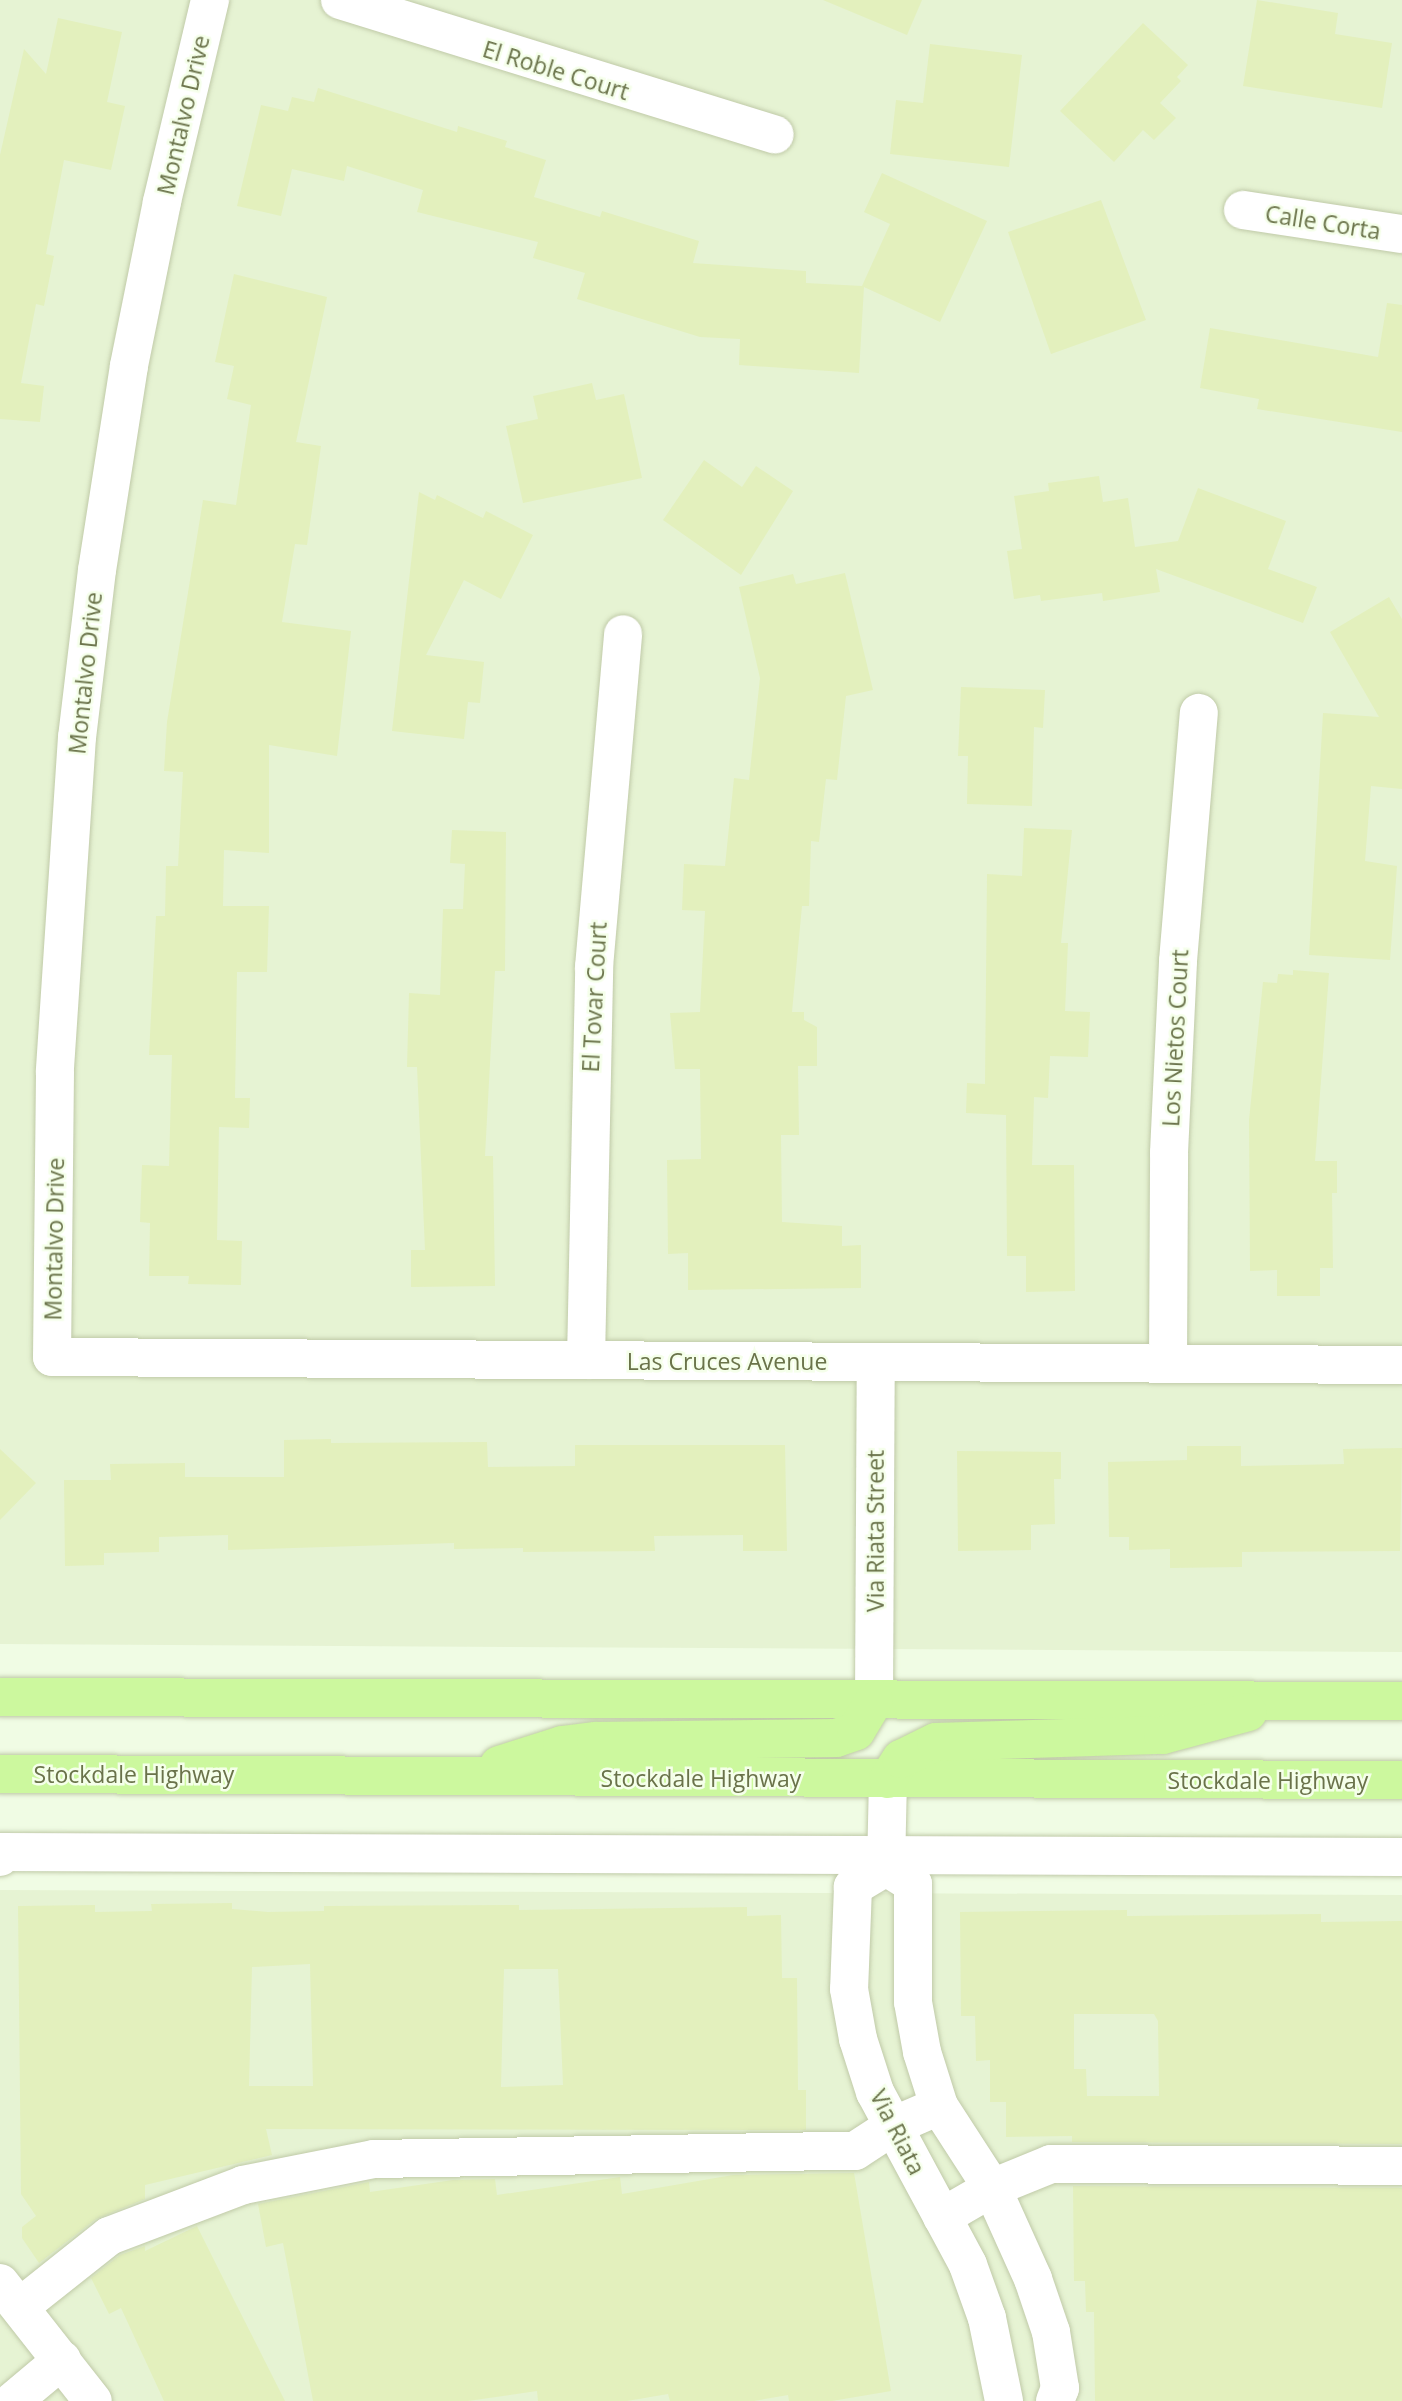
<!DOCTYPE html>
<style>
body{margin:0}
#map{position:relative;width:1402px;height:2401px;overflow:hidden;background:#f0fce4;font-family:"Open Sans",sans-serif}
div>[style]{position:absolute}
[style*='--x']{left:calc(var(--x)*1px);top:calc(var(--y)*1px);width:calc(var(--w)*1px);rotate:calc(var(--a)*1deg)}
.residential>*{inset:0;background:#e6f3d3}
.building>*{inset:0;background:#e3f0bd}
.roads{filter:drop-shadow(0 0 2px #c0caa8) drop-shadow(0 0 2px #c0caa8)}
.minor>*{height:38px;margin:-19px;padding:0 19px;transform-origin:19px;border-radius:19px;background:#fff}
.major>*{height:38px;margin:-19px;padding:0 19px;transform-origin:19px;border-radius:19px;background:#ccf89e}
span{translate:-50% -50%;white-space:nowrap;text-align:center;line-height:1.15;-webkit-text-stroke:5px #f5ffea;paint-order:stroke}
.street-label{font-size:23px;color:#6a734a}
</style>
<div id="map">
<div class="residential">
<i style="clip-path:polygon(0 0,1402px 0,1402px 1652px,0 1644px)"></i>
<i style="clip-path:polygon(0 1890px,1402px 1895px,1402px 2401px,0 2401px)"></i>
</div>
<div class="building">
<i style="clip-path:polygon(823px 0,922px 0,907px 35px)"></i>
<i style="clip-path:polygon(1257px 0,1338px 13px,1335px 34px,1392px 43px,1382px 108px,1243px 86px)"></i>
<i style="clip-path:polygon(58px 18px,122px 32px,107px 102px,125px 106px,111px 170px,64px 160px,46px 254px,54px 256px,44px 306px,36px 304px,21px 383px,44px 386px,40px 422px,0 419px,0 155px,24px 49px,46px 74px)"></i>
<i style="clip-path:polygon(1143px 23px,1188px 65px,1177px 77px,1181px 81px,1160px 103px,1176px 118px,1154px 140px,1143px 130px,1114px 162px,1060px 111px)"></i>
<i style="clip-path:polygon(930px 44px,1022px 55px,1009px 167px,890px 154px,896px 100px,923px 103px)"></i>
<i style="clip-path:polygon(318px 88px,457px 132px,458px 126px,507px 141px,505px 147px,546px 160px,534px 197px,600px 217px,602px 211px,699px 241px,693px 263px,806px 271px,806px 283px,862px 286px,890px 224px,864px 212px,882px 173px,987px 221px,940px 322px,864px 287px,859px 373px,739px 365px,740px 339px,700px 337px,577px 299px,585px 273px,533px 258px,538px 242px,417px 212px,423px 190px,347px 166px,344px 181px,292px 169px,281px 216px,237px 206px,261px 105px,288px 111px,292px 97px,314px 102px)"></i>
<i style="clip-path:polygon(1101px 200px,1146px 320px,1051px 354px,1008px 232px)"></i>
<i style="clip-path:polygon(234px 274px,327px 297px,296px 442px,321px 446px,307px 545px,295px 544px,282px 622px,351px 631px,337px 756px,269px 745px,269px 853px,224px 850px,223px 906px,269px 906px,267px 972px,237px 972px,235px 1098px,250px 1098px,249px 1128px,219px 1127px,217px 1240px,242px 1241px,241px 1285px,188px 1284px,189px 1276px,149px 1276px,150px 1223px,140px 1222px,142px 1165px,169px 1166px,172px 1055px,149px 1055px,156px 916px,165px 916px,166px 866px,178px 866px,183px 772px,164px 771px,167px 722px,203px 500px,236px 505px,251px 405px,227px 399px,234px 366px,215px 362px)"></i>
<i style="clip-path:polygon(1387px 303px,1402px 305px,1402px 432px,1257px 409px,1259px 399px,1200px 388px,1210px 328px,1378px 357px)"></i>
<i style="clip-path:polygon(592px 383px,596px 400px,624px 394px,642px 478px,523px 503px,506px 426px,538px 419px,533px 396px)"></i>
<i style="clip-path:polygon(704px 460px,742px 487px,756px 466px,793px 491px,741px 575px,663px 520px)"></i>
<i style="clip-path:polygon(1099px 476px,1103px 502px,1128px 498px,1135px 547px,1178px 541px,1198px 488px,1286px 521px,1268px 569px,1317px 587px,1303px 623px,1156px 569px,1160px 592px,1103px 601px,1102px 593px,1041px 601px,1040px 595px,1014px 599px,1007px 551px,1022px 549px,1014px 496px,1049px 491px,1048px 483px)"></i>
<i style="clip-path:polygon(419px 492px,435px 500px,437px 495px,483px 518px,486px 511px,533px 535px,501px 599px,464px 580px,426px 655px,484px 662px,480px 703px,468px 702px,464px 739px,392px 731px)"></i>
<i style="clip-path:polygon(845px 573px,873px 690px,846px 696px,837px 780px,826px 779px,819px 842px,811px 841px,809px 906px,802px 906px,792px 1012px,804px 1012px,804px 1020px,817px 1027px,817px 1066px,798px 1066px,799px 1135px,781px 1135px,782px 1222px,842px 1226px,842px 1246px,861px 1245px,861px 1288px,688px 1290px,688px 1253px,668px 1254px,667px 1160px,701px 1159px,700px 1069px,675px 1069px,670px 1013px,700px 1012px,705px 911px,682px 910px,684px 864px,725px 866px,734px 778px,749px 780px,760px 678px,739px 587px,793px 574px,796px 584px)"></i>
<i style="clip-path:polygon(1389px 597px,1402px 619px,1402px 789px,1371px 786px,1365px 861px,1397px 866px,1390px 960px,1309px 955px,1323px 713px,1379px 717px,1330px 632px)"></i>
<i style="clip-path:polygon(961px 687px,1045px 690px,1043px 728px,1034px 727px,1032px 806px,967px 804px,968px 756px,958px 756px)"></i>
<i style="clip-path:polygon(1024px 828px,1072px 830px,1061px 943px,1068px 943px,1065px 1011px,1090px 1012px,1088px 1057px,1050px 1056px,1048px 1098px,1034px 1097px,1032px 1165px,1074px 1165px,1075px 1291px,1026px 1292px,1026px 1256px,1007px 1256px,1006px 1115px,966px 1113px,967px 1083px,985px 1084px,987px 874px,1022px 876px)"></i>
<i style="clip-path:polygon(452px 830px,506px 832px,505px 971px,495px 971px,485px 1156px,493px 1156px,495px 1286px,411px 1287px,411px 1250px,425px 1250px,417px 1067px,407px 1067px,409px 993px,440px 995px,443px 909px,463px 909px,465px 864px,450px 863px)"></i>
<i style="clip-path:polygon(1293px 970px,1329px 973px,1315px 1161px,1337px 1161px,1337px 1193px,1332px 1193px,1333px 1268px,1320px 1268px,1320px 1296px,1277px 1296px,1277px 1270px,1250px 1271px,1249px 1120px,1263px 982px,1277px 983px,1278px 974px,1293px 975px)"></i>
<i style="clip-path:polygon(331px 1439px,331px 1443px,487px 1442px,488px 1467px,575px 1466px,575px 1445px,785px 1445px,787px 1551px,743px 1551px,743px 1535px,654px 1536px,655px 1551px,523px 1552px,523px 1548px,454px 1549px,454px 1543px,228px 1550px,228px 1535px,159px 1537px,159px 1552px,104px 1553px,104px 1565px,65px 1566px,64px 1480px,111px 1480px,110px 1464px,185px 1463px,185px 1477px,284px 1477px,284px 1440px)"></i>
<i style="clip-path:polygon(1187px 1446px,1241px 1446px,1241px 1466px,1344px 1464px,1343px 1449px,1402px 1448px,1400px 1551px,1242px 1552px,1242px 1567px,1170px 1568px,1170px 1549px,1129px 1550px,1129px 1537px,1109px 1537px,1108px 1462px,1187px 1460px)"></i>
<i style="clip-path:polygon(0 1449px,36px 1483px,0 1520px)"></i>
<i style="clip-path:polygon(957px 1451px,1061px 1452px,1061px 1479px,1054px 1479px,1055px 1524px,1031px 1525px,1031px 1550px,958px 1551px)"></i>
<i style="clip-path:polygon(evenodd,232px 1903px,232px 1909px,268px 1912px,324px 1911px,324px 1906px,519px 1905px,519px 1910px,747px 1907px,747px 1916px,781px 1915px,782px 1978px,797px 1978px,798px 2090px,806px 2090px,806px 2130px,266px 2129px,272px 2155px,145px 2185px,145px 2199px,96px 2219px,39px 2263px,22px 2238px,22px 2227px,36px 2216px,21px 2194px,18px 1906px,95px 1905px,95px 1912px,152px 1911px,151px 1904px,232px 1903px,310px 1964px,313px 2086px,249px 2086px,252px 1967px,310px 1964px,232px 1903px,504px 1969px,558px 1969px,563px 2085px,501px 2087px,504px 1969px)"></i>
<i style="clip-path:polygon(evenodd,1127px 1910px,1127px 1916px,1321px 1914px,1321px 1922px,1402px 1921px,1402px 2144px,1072px 2142px,1072px 2136px,1006px 2137px,1006px 2102px,990px 2102px,990px 2060px,976px 2061px,975px 2016px,961px 2016px,960px 1912px,1127px 1910px,1074px 2014px,1154px 2014px,1158px 2021px,1159px 2096px,1087px 2096px,1086px 2069px,1074px 2069px,1074px 2014px)"></i>
<i style="clip-path:polygon(854px 2173px,891px 2391px,832px 2401px,789px 2401px,788px 2395px,754px 2401px,670px 2401px,668px 2394px,627px 2401px,538px 2401px,537px 2391px,468px 2401px,313px 2401px,283px 2243px,266px 2247px,258px 2204px,369px 2182px,370px 2192px,453px 2180px,495px 2179px,497px 2195px,620px 2177px,622px 2194px,733px 2175px)"></i>
<i style="clip-path:polygon(1073px 2186px,1402px 2188px,1402px 2401px,1095px 2401px,1094px 2312px,1086px 2312px,1085px 2281px,1074px 2281px)"></i>
<i style="clip-path:polygon(197px 2226px,234px 2300px,285px 2401px,164px 2401px,121px 2308px,109px 2314px,91px 2278px,120px 2255px,145px 2246px,145px 2251px)"></i>
</div>
<div class="roads">
<div class="minor">
<i style="--x:210;--y:0;--w:208;--a:103.4"></i>
<i style="--x:162;--y:202;--w:167;--a:101.4"></i>
<i style="--x:129;--y:366;--w:206;--a:98.9"></i>
<i style="--x:97;--y:570;--w:168;--a:96.8"></i>
<i style="--x:77;--y:737;--w:336;--a:93.8"></i>
<i style="--x:55;--y:1072;--w:285;--a:90.6"></i>
<i style="--x:52;--y:1357;--w:1350;--a:0.34"></i>
<i style="--x:340;--y:0;--w:455;--a:17.2"></i>
<i style="--x:1243;--y:210;--w:161;--a:8.6"></i>
<i style="--x:586;--y:1360;--w:393;--a:-88.8"></i>
<i style="--x:594;--y:967;--w:334;--a:-85"></i>
<i style="--x:1168;--y:1363;--w:210;--a:-89.7"></i>
<i style="--x:1169;--y:1153;--w:192;--a:-87.3"></i>
<i style="--x:1178;--y:961;--w:249;--a:-85.2"></i>
<i style="--x:874;--y:1701;--w:339;--a:-89.7"></i>
<i style="--x:0;--y:1857;--w:5;--a:-90"></i>
<i style="--x:0;--y:1852;--w:1402;--a:0.2"></i>
<i style="--x:886;--y:1867;--w:39;--a:149"></i>
<i style="--x:853;--y:1887;--w:102;--a:92.2"></i>
<i style="--x:849;--y:1989;--w:51;--a:79.8"></i>
<i style="--x:858;--y:2039;--w:56;--a:72.2"></i>
<i style="--x:875;--y:2092;--w:196;--a:61.7"></i>
<i style="--x:968;--y:2265;--w:56;--a:70.3"></i>
<i style="--x:987;--y:2318;--w:85;--a:78.4"></i>
<i style="--x:886;--y:1867;--w:32;--a:32"></i>
<i style="--x:913;--y:1884;--w:118;--a:90"></i>
<i style="--x:913;--y:2002;--w:51;--a:79.8"></i>
<i style="--x:922;--y:2052;--w:57;--a:72.5"></i>
<i style="--x:939;--y:2106;--w:98;--a:57.1"></i>
<i style="--x:992;--y:2188;--w:100;--a:65.7"></i>
<i style="--x:1033;--y:2279;--w:56;--a:71.2"></i>
<i style="--x:1051;--y:2332;--w:57;--a:80.9"></i>
<i style="--x:1060;--y:2388;--w:14;--a:111"></i>
<i style="--x:886;--y:1867;--w:88;--a:-88.7"></i>
<i style="--x:942;--y:2217;--w:58;--a:-30.1"></i>
<i style="--x:992;--y:2188;--w:64;--a:-22.1"></i>
<i style="--x:1051;--y:2164;--w:351;--a:0.3"></i>
<i style="--x:0;--y:2283;--w:150;--a:51.8"></i>
<i style="--x:21;--y:2306;--w:112;--a:-38.5"></i>
<i style="--x:109;--y:2236;--w:143;--a:-20.8"></i>
<i style="--x:243;--y:2185;--w:134;--a:-11.2"></i>
<i style="--x:374;--y:2159;--w:481;--a:-1"></i>
<i style="--x:855;--y:2151;--w:45;--a:-33.3"></i>
<i style="--x:893;--y:2126;--w:50;--a:-23.5"></i>
<i style="--x:13;--y:2401;--w:64;--a:-39.9"></i>
</div>
<div class="major">
<i style="--x:0;--y:1697;--w:1402;--a:0.16"></i>
<i style="--x:499;--y:1765;--w:66;--a:-17.6"></i>
<i style="--x:562;--y:1745;--w:34;--a:-7"></i>
<i style="--x:596;--y:1741;--w:240;--a:-0.7"></i>
<i style="--x:836;--y:1738;--w:21;--a:-19"></i>
<i style="--x:856;--y:1731;--w:35;--a:-59"></i>
<i style="--x:0;--y:1774;--w:1402;--a:0.25"></i>
<i style="--x:888;--y:1779;--w:24;--a:-57"></i>
<i style="--x:901;--y:1759;--w:39;--a:-26"></i>
<i style="--x:936;--y:1742;--w:227;--a:-1.8"></i>
<i style="--x:1163;--y:1735;--w:88;--a:-15.1"></i>
</div>
</div>
<div class="street-label">
<span style="left:556px;top:70px;rotate:17deg">El Roble Court</span>
<span style="left:183px;top:115px;rotate:-77deg">Montalvo Drive</span>
<span style="left:1323px;top:222px;rotate:9deg">Calle Corta</span>
<span style="left:85px;top:673px;rotate:-84deg">Montalvo Drive</span>
<span style="left:594px;top:997px;rotate:-87deg">El Tovar Court</span>
<span style="left:1175px;top:1038px;rotate:-87deg">Los Nietos Court</span>
<span style="left:54px;top:1239px;rotate:-89deg">Montalvo Drive</span>
<span style="left:727px;top:1361px">Las Cruces Avenue</span>
<span style="left:875px;top:1531px;rotate:-90deg">Via Riata Street</span>
<span style="left:134px;top:1774px">Stockdale Highway</span>
<span style="left:701px;top:1778px">Stockdale Highway</span>
<span style="left:1268px;top:1780px">Stockdale Highway</span>
<span style="left:898px;top:2132px;rotate:63deg">Via Riata</span>
</div>
</div>
